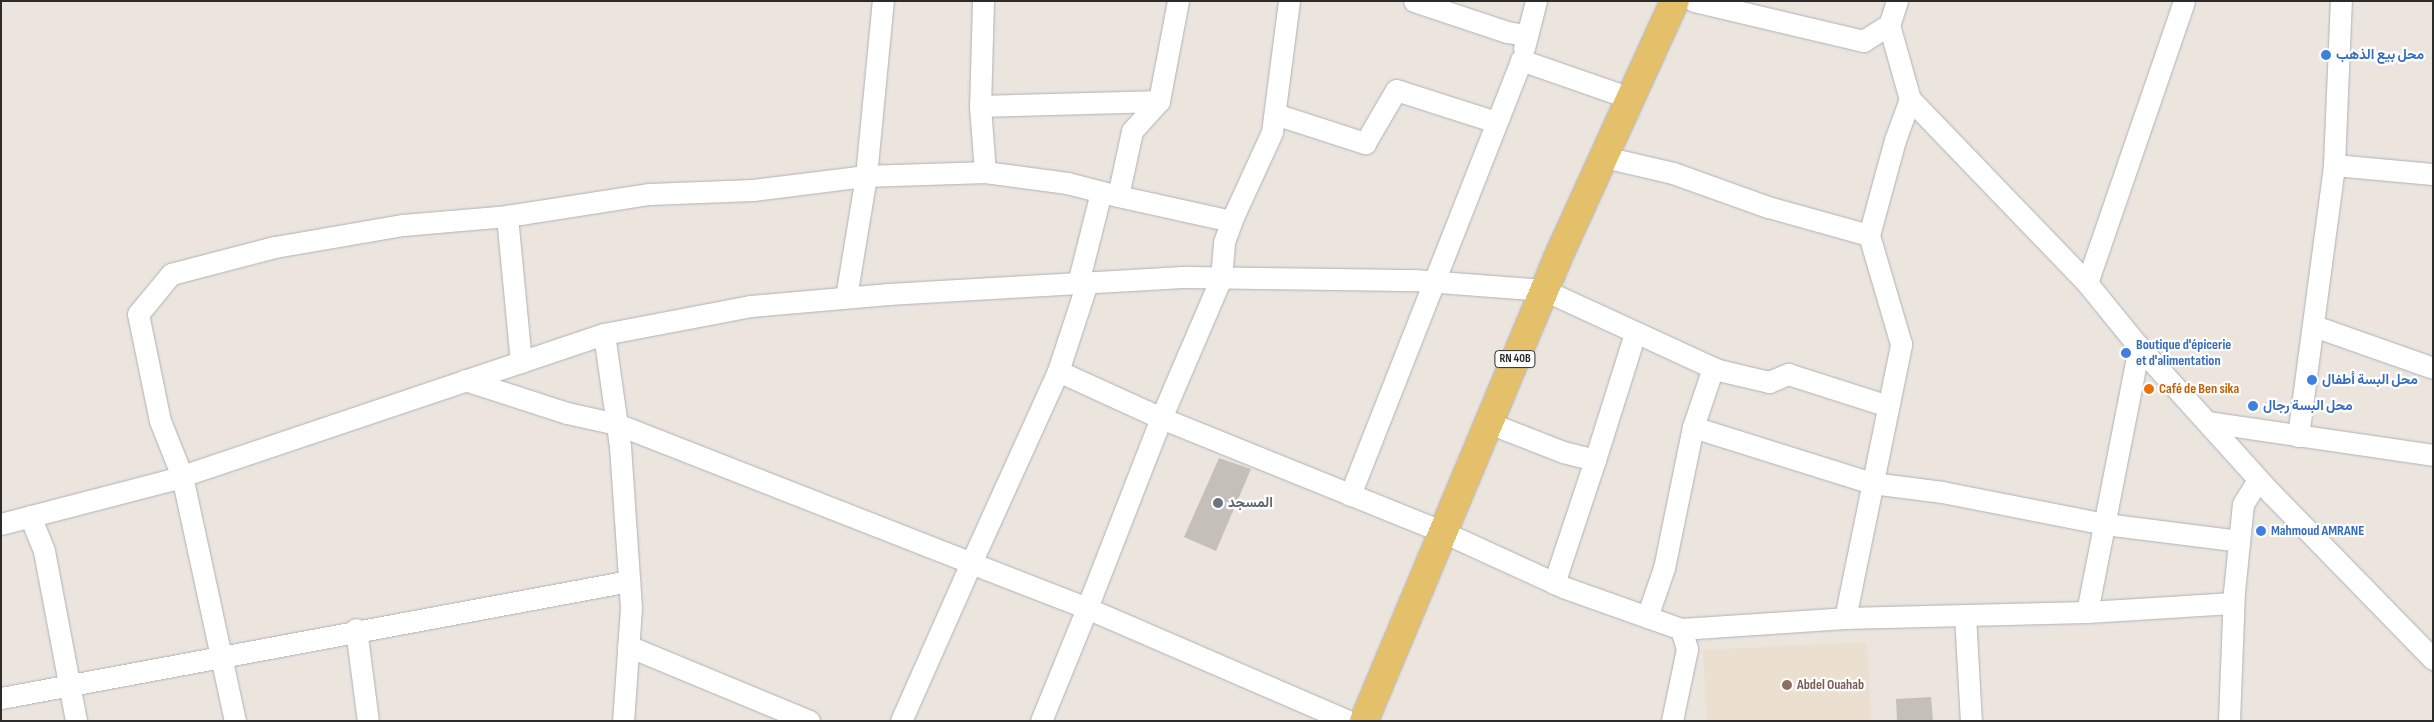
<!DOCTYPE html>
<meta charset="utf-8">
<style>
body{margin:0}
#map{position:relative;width:2434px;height:722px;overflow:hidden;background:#ebe5de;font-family:"Sofia Sans Condensed",Vazirmatn,sans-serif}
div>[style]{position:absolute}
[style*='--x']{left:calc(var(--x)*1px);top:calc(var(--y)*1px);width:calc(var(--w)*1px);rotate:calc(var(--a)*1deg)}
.education>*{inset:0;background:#ebe0cf}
.building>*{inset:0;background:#c4c0b9}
.roads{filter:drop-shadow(0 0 1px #aeb1ba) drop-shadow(0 0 1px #aeb1ba)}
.street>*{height:21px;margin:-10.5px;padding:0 10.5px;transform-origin:10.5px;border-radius:10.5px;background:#fff}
.primary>*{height:28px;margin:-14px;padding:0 14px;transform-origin:14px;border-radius:14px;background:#e4c06a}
.dots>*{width:14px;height:14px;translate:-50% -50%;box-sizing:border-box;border:2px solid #fff;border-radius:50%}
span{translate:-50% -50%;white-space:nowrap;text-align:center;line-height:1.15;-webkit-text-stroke:4.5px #fff;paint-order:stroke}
.shield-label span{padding:1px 4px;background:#fff;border:1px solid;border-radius:4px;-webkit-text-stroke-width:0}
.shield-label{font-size:12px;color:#2b2b2b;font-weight:700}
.shop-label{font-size:14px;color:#366cbe;font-weight:700}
.left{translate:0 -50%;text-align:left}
.food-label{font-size:14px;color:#c56008;font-weight:700}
.worship-label{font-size:14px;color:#5b616d;font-weight:700}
.education-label{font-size:14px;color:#785e54;font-weight:700}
.frame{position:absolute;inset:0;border:2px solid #2b2b2b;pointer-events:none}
</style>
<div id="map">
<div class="education">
<i style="clip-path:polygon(1867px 642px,1871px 721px,1707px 721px,1703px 650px)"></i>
</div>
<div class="building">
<i style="clip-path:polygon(1219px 458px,1251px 469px,1216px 551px,1184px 537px)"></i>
<i style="clip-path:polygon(1931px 697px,1933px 721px,1897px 721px,1896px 699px)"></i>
</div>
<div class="roads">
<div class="street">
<i style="--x:983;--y:1;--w:105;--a:91.6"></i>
<i style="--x:980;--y:106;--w:66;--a:85.7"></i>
<i style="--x:985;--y:172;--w:83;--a:7.6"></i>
<i style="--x:1067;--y:183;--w:53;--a:14.3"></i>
<i style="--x:1178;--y:1;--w:102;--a:100.8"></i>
<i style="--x:1159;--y:101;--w:40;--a:132"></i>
<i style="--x:1132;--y:131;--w:66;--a:102.2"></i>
<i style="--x:1118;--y:196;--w:116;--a:12.5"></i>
<i style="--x:1414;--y:1;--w:98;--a:18.4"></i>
<i style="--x:1507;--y:32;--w:20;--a:9"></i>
<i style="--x:1694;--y:1;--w:174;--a:13.3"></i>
<i style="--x:1863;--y:41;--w:31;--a:-32"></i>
<i style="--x:1897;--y:1;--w:25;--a:108"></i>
<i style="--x:1889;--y:25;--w:77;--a:74.2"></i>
<i style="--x:1910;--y:99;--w:255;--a:46.1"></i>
<i style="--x:2087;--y:283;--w:82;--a:50.9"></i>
<i style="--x:2139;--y:347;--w:198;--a:47.9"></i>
<i style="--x:2272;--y:494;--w:231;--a:45.7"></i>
<i style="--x:1524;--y:48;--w:49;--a:-75.7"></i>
<i style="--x:980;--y:106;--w:179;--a:-1.6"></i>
<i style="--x:1275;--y:114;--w:95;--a:17.9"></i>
<i style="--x:1365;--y:143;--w:61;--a:-59.7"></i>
<i style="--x:1396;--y:90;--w:105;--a:17.7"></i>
<i style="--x:1604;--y:157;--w:71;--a:13.1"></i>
<i style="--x:1673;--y:173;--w:101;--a:19.7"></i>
<i style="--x:1768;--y:207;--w:105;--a:15.5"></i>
<i style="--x:1869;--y:235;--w:98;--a:-74.7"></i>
<i style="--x:1895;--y:140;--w:44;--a:-69.9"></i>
<i style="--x:2334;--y:165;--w:99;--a:5.2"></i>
<i style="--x:1078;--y:283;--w:94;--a:-75.8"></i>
<i style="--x:1087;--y:283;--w:93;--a:108.2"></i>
<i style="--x:1058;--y:371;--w:113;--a:24.5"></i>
<i style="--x:1161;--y:418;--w:152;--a:-66.8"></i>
<i style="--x:1221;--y:278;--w:36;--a:-85"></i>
<i style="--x:1224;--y:242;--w:29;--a:-70"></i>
<i style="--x:1234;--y:215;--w:91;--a:-65.4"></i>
<i style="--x:1272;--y:132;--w:132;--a:-82.6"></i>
<i style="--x:2087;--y:283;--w:298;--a:-71"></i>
<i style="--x:846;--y:297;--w:123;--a:-80.6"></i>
<i style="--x:866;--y:176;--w:119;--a:-1.9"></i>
<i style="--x:2314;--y:326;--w:126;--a:19.4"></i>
<i style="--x:604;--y:334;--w:113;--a:81.9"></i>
<i style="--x:620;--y:446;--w:162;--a:86.1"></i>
<i style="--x:631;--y:608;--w:113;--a:94"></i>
<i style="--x:521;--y:362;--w:147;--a:-95.5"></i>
<i style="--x:507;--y:216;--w:144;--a:-8.8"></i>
<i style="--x:649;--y:194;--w:104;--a:-2.2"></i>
<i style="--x:753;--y:190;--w:114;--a:-7.1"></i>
<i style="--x:866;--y:176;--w:176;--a:-84.5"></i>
<i style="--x:1713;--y:368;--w:62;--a:108.7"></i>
<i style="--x:1693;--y:427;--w:188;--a:17.4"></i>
<i style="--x:1872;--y:483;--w:71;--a:7.3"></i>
<i style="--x:1942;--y:492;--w:166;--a:11.1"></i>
<i style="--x:2105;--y:524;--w:135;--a:7.2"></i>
<i style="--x:465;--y:380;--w:107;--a:17.9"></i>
<i style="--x:567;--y:413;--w:51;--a:12.4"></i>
<i style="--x:617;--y:424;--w:380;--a:21.4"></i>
<i style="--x:971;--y:563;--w:173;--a:113.9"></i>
<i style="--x:2207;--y:422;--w:228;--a:8.3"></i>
<i style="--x:1489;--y:423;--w:79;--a:21.4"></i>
<i style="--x:1563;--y:452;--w:33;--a:14"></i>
<i style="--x:1595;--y:460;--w:130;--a:108.4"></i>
<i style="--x:2298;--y:436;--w:273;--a:-82.4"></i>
<i style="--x:2334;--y:165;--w:164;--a:-87.6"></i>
<i style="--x:1595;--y:460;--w:133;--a:-72.5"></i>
<i style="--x:1350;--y:495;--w:467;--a:-68.5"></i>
<i style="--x:1521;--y:60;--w:115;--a:19.2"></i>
<i style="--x:30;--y:516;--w:38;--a:68"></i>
<i style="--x:44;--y:551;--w:173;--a:79.3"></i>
<i style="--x:1;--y:524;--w:175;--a:-14.6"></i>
<i style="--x:170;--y:480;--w:458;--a:-18.6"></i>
<i style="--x:604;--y:334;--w:150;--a:-10.8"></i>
<i style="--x:751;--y:306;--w:138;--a:-5"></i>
<i style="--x:888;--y:294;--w:299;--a:-3.3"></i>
<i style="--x:1187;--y:277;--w:226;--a:0.8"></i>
<i style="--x:1413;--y:280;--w:131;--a:4.4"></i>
<i style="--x:1544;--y:290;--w:192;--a:24.7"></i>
<i style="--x:1718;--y:370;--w:52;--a:13.2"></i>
<i style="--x:1769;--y:382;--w:21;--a:-23"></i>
<i style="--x:1788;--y:374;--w:105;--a:17.7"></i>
<i style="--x:2087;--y:612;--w:270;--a:-78.9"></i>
<i style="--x:1965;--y:615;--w:106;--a:86.8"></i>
<i style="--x:1647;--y:617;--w:52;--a:-70.9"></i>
<i style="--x:1664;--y:568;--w:144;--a:-78.4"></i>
<i style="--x:1845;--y:618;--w:280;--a:-78.4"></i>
<i style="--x:1901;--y:344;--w:114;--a:-106.4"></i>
<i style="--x:356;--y:629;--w:93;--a:82.6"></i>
<i style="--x:1681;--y:629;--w:164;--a:-3.8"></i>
<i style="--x:1845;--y:618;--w:242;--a:-1.4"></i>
<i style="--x:2087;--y:612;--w:146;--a:-3.5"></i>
<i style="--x:628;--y:646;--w:196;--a:22.5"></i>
<i style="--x:1;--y:698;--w:639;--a:-10.55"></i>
<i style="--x:235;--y:721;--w:251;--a:-102.2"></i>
<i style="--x:182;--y:476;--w:59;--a:-111.8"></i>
<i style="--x:160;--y:421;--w:109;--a:-101.6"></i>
<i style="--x:138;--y:314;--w:52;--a:-50.5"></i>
<i style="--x:171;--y:274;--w:107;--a:-14.6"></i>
<i style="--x:275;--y:247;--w:130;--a:-9.8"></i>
<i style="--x:403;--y:225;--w:104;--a:-4.9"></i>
<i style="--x:1041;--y:721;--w:122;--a:-67.8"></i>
<i style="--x:1087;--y:608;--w:124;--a:-158.8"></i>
<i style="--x:971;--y:563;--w:211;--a:-65.6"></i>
<i style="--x:1348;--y:721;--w:284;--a:-156.6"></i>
<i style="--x:1087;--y:608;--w:204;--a:-68.7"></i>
<i style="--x:1161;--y:418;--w:304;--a:22"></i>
<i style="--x:1443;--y:532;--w:132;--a:24.6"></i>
<i style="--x:1563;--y:587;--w:125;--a:19.6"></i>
<i style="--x:1681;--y:629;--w:21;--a:73"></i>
<i style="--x:1687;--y:649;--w:74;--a:101.8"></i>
<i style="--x:2229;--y:721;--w:129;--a:-87.8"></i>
<i style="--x:2234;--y:592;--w:88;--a:-84.2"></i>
<i style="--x:2243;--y:504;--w:28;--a:-58"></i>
</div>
<div class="primary">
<i style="--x:1364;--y:721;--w:505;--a:-67.29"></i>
<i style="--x:1559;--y:255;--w:279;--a:-65.5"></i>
</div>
</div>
<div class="dots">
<i style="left:2326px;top:55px;background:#3f7fe0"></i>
<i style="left:2126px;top:353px;background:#3f7fe0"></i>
<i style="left:2312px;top:380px;background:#3f7fe0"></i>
<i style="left:2149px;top:389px;background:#e8710a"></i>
<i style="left:2253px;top:406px;background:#3f7fe0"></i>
<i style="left:1218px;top:503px;background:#6b7280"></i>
<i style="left:2261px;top:531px;background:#3f7fe0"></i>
<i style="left:1787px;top:685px;background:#8d6e63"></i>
</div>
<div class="shield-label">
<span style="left:1515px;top:359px">RN 40B</span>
</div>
<div class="shop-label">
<span class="left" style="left:2336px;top:55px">محل بيع الذهب</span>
<span class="left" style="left:2136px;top:353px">Boutique d'épicerie<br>et d'alimentation</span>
<span class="left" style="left:2322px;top:380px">محل البسة أطفال</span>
<span class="left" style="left:2263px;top:406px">محل البسة رجال</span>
<span class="left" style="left:2271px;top:531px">Mahmoud AMRANE</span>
</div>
<div class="food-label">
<span class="left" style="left:2159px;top:389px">Café de Ben sika</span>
</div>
<div class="worship-label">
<span class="left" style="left:1228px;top:503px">المسجد</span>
</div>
<div class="education-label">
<span class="left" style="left:1797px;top:685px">Abdel Ouahab</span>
</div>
<div class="frame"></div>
</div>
